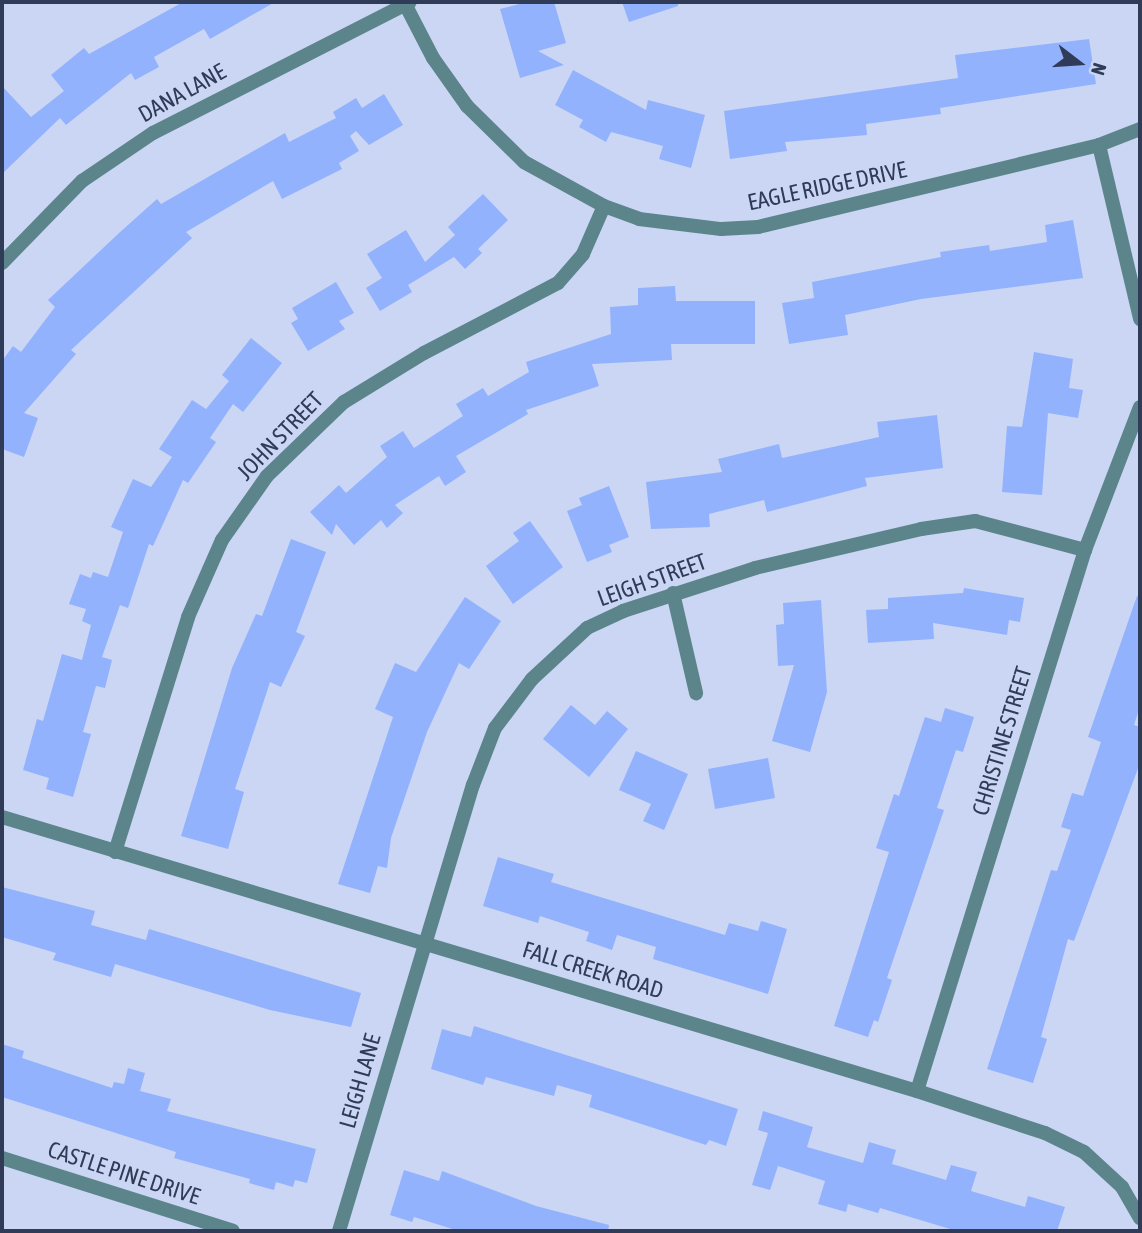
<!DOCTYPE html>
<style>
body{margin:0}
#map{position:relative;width:1142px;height:1233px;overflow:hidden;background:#cad6f3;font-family:"Asap Condensed",sans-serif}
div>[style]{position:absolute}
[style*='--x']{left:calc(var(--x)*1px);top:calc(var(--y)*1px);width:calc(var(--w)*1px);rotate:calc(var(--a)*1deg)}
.building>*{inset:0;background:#93b2fd}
.minor>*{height:14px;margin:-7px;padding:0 7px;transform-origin:7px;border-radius:7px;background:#5b858a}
span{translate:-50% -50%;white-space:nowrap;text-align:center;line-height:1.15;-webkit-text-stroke:5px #cad6f3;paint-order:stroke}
.street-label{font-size:23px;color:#2f3b57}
.frame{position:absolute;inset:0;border:4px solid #2f3b57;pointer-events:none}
.north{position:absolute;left:1044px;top:28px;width:70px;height:70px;-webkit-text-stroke:5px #cad6f3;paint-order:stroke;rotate:107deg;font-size:19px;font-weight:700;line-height:28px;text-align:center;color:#2f3b57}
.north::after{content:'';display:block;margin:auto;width:24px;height:32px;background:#2f3b57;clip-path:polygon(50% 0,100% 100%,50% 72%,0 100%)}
</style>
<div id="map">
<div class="building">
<i style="clip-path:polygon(183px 2px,275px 2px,210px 39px,204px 29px,154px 57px,159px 67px,135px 80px,131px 73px,66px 125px,60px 118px,2px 174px,2px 86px,31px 117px,64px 91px,51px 75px,84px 48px,89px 54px)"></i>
<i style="clip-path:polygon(527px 2px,554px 2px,566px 43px,538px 51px,564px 65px,520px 78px,500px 9px)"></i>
<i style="clip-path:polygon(622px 2px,678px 2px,678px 6px,629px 22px)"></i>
<i style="clip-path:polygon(1089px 39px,1096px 84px,940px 108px,941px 114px,866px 124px,867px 135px,785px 142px,787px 151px,730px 159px,724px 111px,958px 78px,955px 55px)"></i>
<i style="clip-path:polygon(573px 70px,646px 110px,648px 100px,705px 115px,691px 168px,659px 159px,663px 146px,611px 132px,606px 142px,579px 127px,583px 120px,555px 105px)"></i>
<i style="clip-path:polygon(384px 94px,403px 125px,369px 145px,356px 131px,350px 136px,359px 151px,339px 163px,342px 169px,282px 199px,273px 181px,186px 232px,192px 238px,71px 350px,76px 354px,24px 413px,38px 418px,24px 457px,2px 449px,2px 361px,13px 346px,21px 352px,55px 307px,48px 300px,118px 234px,157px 199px,161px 204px,285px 133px,289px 142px,336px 118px,333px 112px,356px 98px,362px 108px)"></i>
<i style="clip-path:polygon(483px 194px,508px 220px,478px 249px,482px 253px,465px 269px,454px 257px,408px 285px,412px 292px,380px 311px,366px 288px,382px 278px,367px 254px,406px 230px,425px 262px,455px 235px,448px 227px)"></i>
<i style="clip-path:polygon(1073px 220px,1083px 278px,921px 299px,845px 315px,848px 335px,789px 344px,782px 303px,814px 298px,812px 282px,941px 257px,940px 252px,989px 245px,990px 251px,1047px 242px,1045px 225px)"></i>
<i style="clip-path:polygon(336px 282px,354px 313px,339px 321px,345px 329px,308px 351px,291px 323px,298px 319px,292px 308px)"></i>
<i style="clip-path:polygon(675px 286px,676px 301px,755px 301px,755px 344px,671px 344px,672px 360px,592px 364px,599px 386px,526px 410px,528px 414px,456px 456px,466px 472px,445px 486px,439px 476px,395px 505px,403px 513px,387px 528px,381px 520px,354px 545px,336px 524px,332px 535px,310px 512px,339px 485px,346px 493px,387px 457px,380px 446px,403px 431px,414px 448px,463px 416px,456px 404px,483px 388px,488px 396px,529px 372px,526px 362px,611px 334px,610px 307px,638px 305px,638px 288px)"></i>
<i style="clip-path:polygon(251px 338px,282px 363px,243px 412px,233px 404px,210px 438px,216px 442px,188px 483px,183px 480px,153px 546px,149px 544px,128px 608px,120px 605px,102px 657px,112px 660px,105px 688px,96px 686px,83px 732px,91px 734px,73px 797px,46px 789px,49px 778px,23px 770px,37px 719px,43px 721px,62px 654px,82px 660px,91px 625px,82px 621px,86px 609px,69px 604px,80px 574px,91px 578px,93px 572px,108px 577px,123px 532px,111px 527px,133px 479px,151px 487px,172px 457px,159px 449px,192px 400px,206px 409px,229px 381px,222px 375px)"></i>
<i style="clip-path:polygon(1034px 352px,1073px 359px,1069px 388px,1083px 390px,1078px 418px,1048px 413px,1042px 495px,1002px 492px,1007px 426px,1022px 427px)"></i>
<i style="clip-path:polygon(937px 415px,943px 468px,865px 478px,867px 486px,767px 512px,764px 500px,709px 514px,710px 527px,651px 529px,646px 482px,722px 472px,718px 459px,779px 444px,782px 458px,879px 437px,877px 422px)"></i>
<i style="clip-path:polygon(609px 486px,629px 537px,609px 545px,612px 552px,587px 562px,567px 511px,582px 505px,579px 498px)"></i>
<i style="clip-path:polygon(530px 521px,563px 567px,513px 604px,486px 566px,519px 541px,513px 533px)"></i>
<i style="clip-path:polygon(291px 539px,326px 552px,296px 632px,305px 636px,281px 687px,270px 682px,235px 789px,244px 792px,228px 849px,181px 836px,232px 668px,256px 614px,262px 616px)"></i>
<i style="clip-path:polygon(964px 588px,1024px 598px,1020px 622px,1009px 620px,1007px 635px,933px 623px,934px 639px,868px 643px,866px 610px,888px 609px,888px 598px,963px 593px)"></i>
<i style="clip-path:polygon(1137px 596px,1140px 596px,1140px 706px,1134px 725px,1140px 727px,1140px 763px,1074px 941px,1068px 939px,1041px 1037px,1047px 1039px,1033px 1083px,987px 1069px,1051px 870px,1057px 871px,1071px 830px,1061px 827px,1072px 793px,1083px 796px,1101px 742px,1088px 737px)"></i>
<i style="clip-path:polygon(465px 597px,501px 621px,469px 669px,459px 663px,427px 732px,391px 838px,387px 868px,378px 866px,370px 893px,338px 884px,393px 717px,375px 709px,395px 663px,416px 672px)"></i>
<i style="clip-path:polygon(821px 600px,827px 692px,810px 752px,772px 741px,794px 665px,778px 666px,776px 625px,784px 624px,783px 603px)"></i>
<i style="clip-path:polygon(571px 705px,595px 725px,607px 711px,628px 729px,589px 777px,543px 739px)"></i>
<i style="clip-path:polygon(945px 708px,974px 717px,963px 752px,956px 750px,937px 808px,944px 810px,887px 978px,892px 980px,878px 1022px,874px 1020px,868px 1037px,834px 1026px,889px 852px,876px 848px,894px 794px,899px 796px,925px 717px,941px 722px)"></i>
<i style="clip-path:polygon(636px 751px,688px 774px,664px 830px,643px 821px,651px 804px,619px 790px)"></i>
<i style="clip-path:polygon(768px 758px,775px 798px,715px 809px,708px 769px)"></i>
<i style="clip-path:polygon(498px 857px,554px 874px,551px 882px,725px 935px,729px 923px,758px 931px,761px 921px,787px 929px,768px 994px,653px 959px,656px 947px,617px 935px,612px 950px,586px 941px,589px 932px,540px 916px,538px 923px,483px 906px)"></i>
<i style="clip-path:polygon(2px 887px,95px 911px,91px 925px,146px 940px,149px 929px,361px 993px,351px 1027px,270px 1010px,115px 964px,111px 977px,53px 960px,56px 953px,2px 937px)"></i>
<i style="clip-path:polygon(474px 1026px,738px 1109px,726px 1146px,709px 1140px,706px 1145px,589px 1107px,592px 1095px,557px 1085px,554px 1096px,486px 1077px,483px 1085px,431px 1069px,442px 1029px,471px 1037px)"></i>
<i style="clip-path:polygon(2px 1044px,24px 1051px,22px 1058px,112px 1088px,114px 1082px,124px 1084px,128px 1068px,145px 1073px,140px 1091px,171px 1099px,167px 1111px,316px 1149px,307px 1183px,295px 1180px,293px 1187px,276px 1182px,274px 1190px,249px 1183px,250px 1179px,174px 1158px,176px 1152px,2px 1097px)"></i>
<i style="clip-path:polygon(763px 1111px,813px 1127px,807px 1147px,863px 1163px,869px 1142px,896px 1150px,892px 1164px,946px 1180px,951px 1165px,977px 1172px,971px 1191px,1025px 1207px,1028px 1196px,1065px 1207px,1057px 1231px,957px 1231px,880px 1208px,878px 1213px,848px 1204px,846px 1212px,818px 1204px,825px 1181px,778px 1166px,770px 1190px,752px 1185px,768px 1133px,758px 1130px)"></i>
<i style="clip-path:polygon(404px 1170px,439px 1181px,442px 1171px,536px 1206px,609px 1225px,608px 1231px,459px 1231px,414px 1217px,412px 1222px,390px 1215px)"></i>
</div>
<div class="minor">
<i style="--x:404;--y:2;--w:63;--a:62.6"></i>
<i style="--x:433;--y:58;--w:59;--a:54.7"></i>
<i style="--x:467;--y:106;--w:80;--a:44.5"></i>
<i style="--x:524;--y:162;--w:91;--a:28.8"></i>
<i style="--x:604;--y:206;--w:37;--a:20"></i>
<i style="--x:639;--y:219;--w:83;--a:7"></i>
<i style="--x:721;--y:229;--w:37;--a:-3"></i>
<i style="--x:758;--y:227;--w:351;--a:-13.5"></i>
<i style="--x:1099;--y:145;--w:44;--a:-21.3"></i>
<i style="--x:1099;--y:145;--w:179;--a:76.7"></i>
<i style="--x:2;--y:263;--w:115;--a:-45.7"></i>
<i style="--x:82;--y:181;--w:86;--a:-34.1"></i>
<i style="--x:153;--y:133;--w:288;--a:-27"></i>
<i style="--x:673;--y:593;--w:103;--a:77"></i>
<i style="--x:2;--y:817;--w:955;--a:16.67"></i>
<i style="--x:917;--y:1091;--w:135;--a:18.2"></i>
<i style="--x:1045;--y:1133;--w:43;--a:26"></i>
<i style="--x:1084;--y:1152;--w:52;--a:42.6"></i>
<i style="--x:1122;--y:1187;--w:36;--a:60"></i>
<i style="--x:115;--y:852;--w:246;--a:-72.7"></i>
<i style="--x:188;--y:617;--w:84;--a:-66.2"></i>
<i style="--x:222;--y:540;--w:78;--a:-54.9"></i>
<i style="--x:267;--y:476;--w:107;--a:-43.9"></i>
<i style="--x:344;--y:402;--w:94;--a:-31.5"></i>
<i style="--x:424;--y:353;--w:151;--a:-27.6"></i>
<i style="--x:558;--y:283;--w:38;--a:-49"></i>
<i style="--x:583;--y:254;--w:52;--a:-66.4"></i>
<i style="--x:917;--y:1091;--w:566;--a:-72.75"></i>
<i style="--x:1085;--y:550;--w:153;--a:-69"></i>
<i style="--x:2;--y:1158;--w:242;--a:17.5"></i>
<i style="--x:339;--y:1231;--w:466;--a:-73.3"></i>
<i style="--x:473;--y:785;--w:61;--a:-68.9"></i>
<i style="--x:495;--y:728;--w:61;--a:-52.9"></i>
<i style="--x:532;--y:679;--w:75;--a:-42.8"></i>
<i style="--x:587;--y:628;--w:40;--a:-25"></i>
<i style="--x:623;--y:611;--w:139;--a:-18"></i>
<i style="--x:755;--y:568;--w:171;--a:-13.2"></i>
<i style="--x:921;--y:529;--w:55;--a:-8.4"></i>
<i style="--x:975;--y:521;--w:114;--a:14.8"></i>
</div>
<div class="street-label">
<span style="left:182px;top:93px;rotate:-29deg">DANA LANE</span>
<span style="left:827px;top:186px;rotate:-12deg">EAGLE RIDGE DRIVE</span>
<span style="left:280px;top:436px;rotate:-46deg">JOHN STREET</span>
<span style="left:652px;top:580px;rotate:-20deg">LEIGH STREET</span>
<span style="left:1002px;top:741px;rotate:-73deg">CHRISTINE STREET</span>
<span style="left:593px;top:970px;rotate:17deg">FALL CREEK ROAD</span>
<span style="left:360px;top:1081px;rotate:-74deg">LEIGH LANE</span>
<span style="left:124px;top:1173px;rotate:18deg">CASTLE PINE DRIVE</span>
</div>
<div class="frame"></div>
<div class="north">N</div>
</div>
